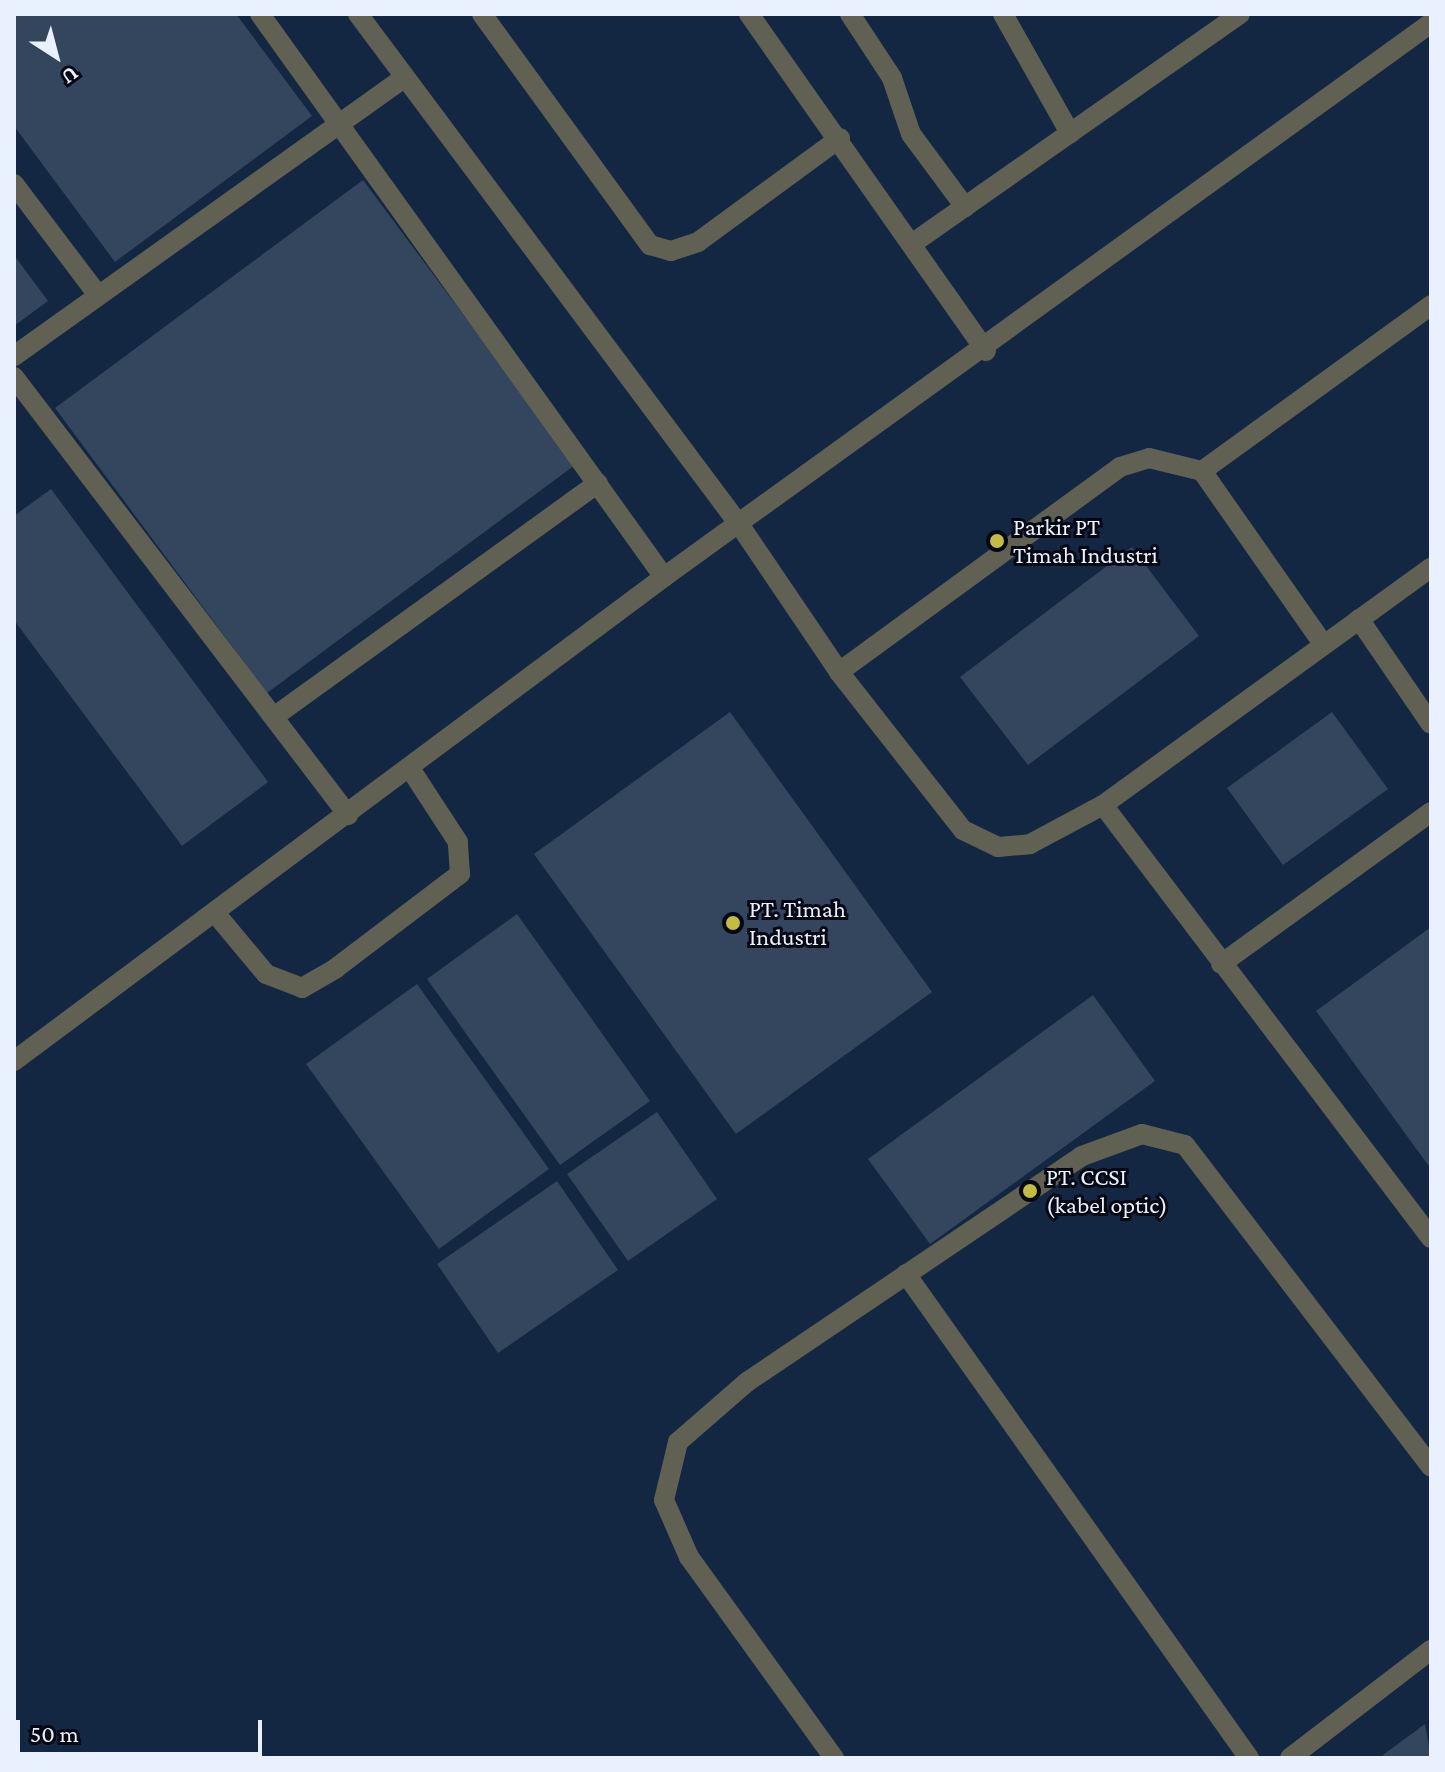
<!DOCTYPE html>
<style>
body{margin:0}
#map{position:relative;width:1445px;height:1772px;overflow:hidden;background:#0e1e34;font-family:"Crimson Pro",serif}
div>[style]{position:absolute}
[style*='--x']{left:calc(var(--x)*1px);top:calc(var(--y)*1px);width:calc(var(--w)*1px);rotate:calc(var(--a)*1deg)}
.built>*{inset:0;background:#132743}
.building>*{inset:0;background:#34465e}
.minor>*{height:20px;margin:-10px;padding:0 10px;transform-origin:10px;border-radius:10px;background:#616153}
.dots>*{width:22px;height:22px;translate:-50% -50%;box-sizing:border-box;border:4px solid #030812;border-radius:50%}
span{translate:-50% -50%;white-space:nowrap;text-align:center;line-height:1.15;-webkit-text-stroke:6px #030812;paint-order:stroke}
.poi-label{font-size:24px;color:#e9f1fe}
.left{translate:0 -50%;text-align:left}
.frame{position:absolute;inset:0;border:16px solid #e9f1fe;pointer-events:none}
.north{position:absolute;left:16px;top:16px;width:80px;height:80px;-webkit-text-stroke:6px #030812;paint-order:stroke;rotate:144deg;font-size:22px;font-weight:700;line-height:32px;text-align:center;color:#e9f1fe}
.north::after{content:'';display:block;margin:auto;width:28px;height:36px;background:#e9f1fe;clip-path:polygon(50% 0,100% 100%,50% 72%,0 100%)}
.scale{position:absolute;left:16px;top:1720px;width:246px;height:36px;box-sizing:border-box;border:4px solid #e9f1fe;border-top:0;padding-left:10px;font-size:24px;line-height:28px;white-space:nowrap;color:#e9f1fe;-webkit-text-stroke:6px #030812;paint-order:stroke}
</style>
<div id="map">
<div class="built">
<i style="clip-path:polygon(14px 14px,1431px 14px,1431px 1758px,14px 1758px)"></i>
</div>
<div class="building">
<i style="clip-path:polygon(14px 14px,236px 14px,312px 116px,115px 262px,14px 126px)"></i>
<i style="clip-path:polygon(363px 180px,575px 465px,267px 693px,55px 408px)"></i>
<i style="clip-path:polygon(14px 255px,48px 301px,14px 326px)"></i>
<i style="clip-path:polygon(51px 489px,268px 782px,182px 846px,14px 620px,14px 516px)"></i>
<i style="clip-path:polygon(1132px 547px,1199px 636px,1028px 765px,960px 677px)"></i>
<i style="clip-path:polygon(730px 712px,932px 992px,736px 1134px,534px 854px)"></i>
<i style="clip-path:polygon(1332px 712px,1388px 789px,1283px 865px,1227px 788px)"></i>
<i style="clip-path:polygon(517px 914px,650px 1101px,560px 1165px,427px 979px)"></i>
<i style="clip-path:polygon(1431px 927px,1431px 1169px,1316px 1011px)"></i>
<i style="clip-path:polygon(417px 984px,549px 1169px,439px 1249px,306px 1064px)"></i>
<i style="clip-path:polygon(1093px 995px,1155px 1081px,930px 1244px,868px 1159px)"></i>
<i style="clip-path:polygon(657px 1112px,717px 1199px,628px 1261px,567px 1174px)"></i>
<i style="clip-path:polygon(557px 1181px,618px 1270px,498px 1353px,437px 1264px)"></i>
<i style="clip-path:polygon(1425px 1724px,1431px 1758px,1385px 1758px,1383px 1755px)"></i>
</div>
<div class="minor">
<i style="--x:260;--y:14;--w:693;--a:54.34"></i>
<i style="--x:358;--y:14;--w:640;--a:53.26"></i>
<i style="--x:741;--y:527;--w:175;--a:55.9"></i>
<i style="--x:839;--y:672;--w:201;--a:51.9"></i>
<i style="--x:963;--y:830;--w:39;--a:26"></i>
<i style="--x:998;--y:847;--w:32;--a:-5"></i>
<i style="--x:1030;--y:844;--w:83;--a:-28.1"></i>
<i style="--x:1103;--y:805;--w:543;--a:52.86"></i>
<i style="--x:482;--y:14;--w:286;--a:54"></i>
<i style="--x:650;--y:245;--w:22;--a:16"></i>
<i style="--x:671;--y:251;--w:28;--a:-18"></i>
<i style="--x:698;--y:242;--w:176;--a:-36.2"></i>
<i style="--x:749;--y:14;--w:412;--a:54.9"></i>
<i style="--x:850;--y:14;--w:77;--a:56.7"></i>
<i style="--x:892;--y:78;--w:59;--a:71.3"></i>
<i style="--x:911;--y:134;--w:91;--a:53.5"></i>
<i style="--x:1003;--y:14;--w:137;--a:60.6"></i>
<i style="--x:14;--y:184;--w:139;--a:52.9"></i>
<i style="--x:913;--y:243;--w:399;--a:-35"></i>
<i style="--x:14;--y:356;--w:480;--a:-35.5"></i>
<i style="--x:14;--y:377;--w:551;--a:52.67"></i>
<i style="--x:1202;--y:471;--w:211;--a:55"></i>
<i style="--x:1359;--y:619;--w:127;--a:55.6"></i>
<i style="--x:839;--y:672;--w:348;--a:-36.1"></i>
<i style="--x:1120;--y:467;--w:30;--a:-17"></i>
<i style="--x:1149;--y:458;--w:55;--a:13.8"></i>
<i style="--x:1202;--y:471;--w:283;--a:-35.9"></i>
<i style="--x:275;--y:716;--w:398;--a:-35.8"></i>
<i style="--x:1103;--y:805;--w:405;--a:-35.9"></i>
<i style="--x:216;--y:914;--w:78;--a:50.2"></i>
<i style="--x:266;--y:974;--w:39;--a:21"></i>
<i style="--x:302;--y:988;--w:39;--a:-30"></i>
<i style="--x:336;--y:968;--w:156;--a:-37.2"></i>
<i style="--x:460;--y:874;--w:32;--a:-94"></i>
<i style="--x:458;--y:842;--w:86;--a:-123.1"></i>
<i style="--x:1221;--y:964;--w:259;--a:-35.9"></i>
<i style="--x:14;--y:1061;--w:810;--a:-36.67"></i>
<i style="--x:664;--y:577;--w:946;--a:-35.84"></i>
<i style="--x:906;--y:1274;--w:593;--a:54.68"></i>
<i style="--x:834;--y:1758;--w:248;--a:-125.8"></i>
<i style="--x:689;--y:1557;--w:62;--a:-113.7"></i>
<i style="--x:664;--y:1500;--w:60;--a:-76.4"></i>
<i style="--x:678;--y:1442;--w:91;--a:-41"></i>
<i style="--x:747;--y:1382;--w:404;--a:-34"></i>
<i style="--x:1082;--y:1156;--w:64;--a:-20.1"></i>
<i style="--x:1142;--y:1134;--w:44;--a:14.3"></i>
<i style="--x:1185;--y:1145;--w:405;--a:52.6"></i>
<i style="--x:1290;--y:1758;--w:178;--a:-37.5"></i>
</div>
<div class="dots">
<i style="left:997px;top:541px;background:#c4bc3d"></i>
<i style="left:733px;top:923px;background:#c4bc3d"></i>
<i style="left:1030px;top:1191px;background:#c4bc3d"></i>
</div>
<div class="poi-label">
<span class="left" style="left:1013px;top:541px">Parkir PT<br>Timah Industri</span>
<span class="left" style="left:749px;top:923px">PT. Timah<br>Industri</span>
<span class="left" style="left:1046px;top:1191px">PT. CCSI<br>(kabel optic)</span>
</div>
<div class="frame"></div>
<div class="north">U</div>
<div class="scale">50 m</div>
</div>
